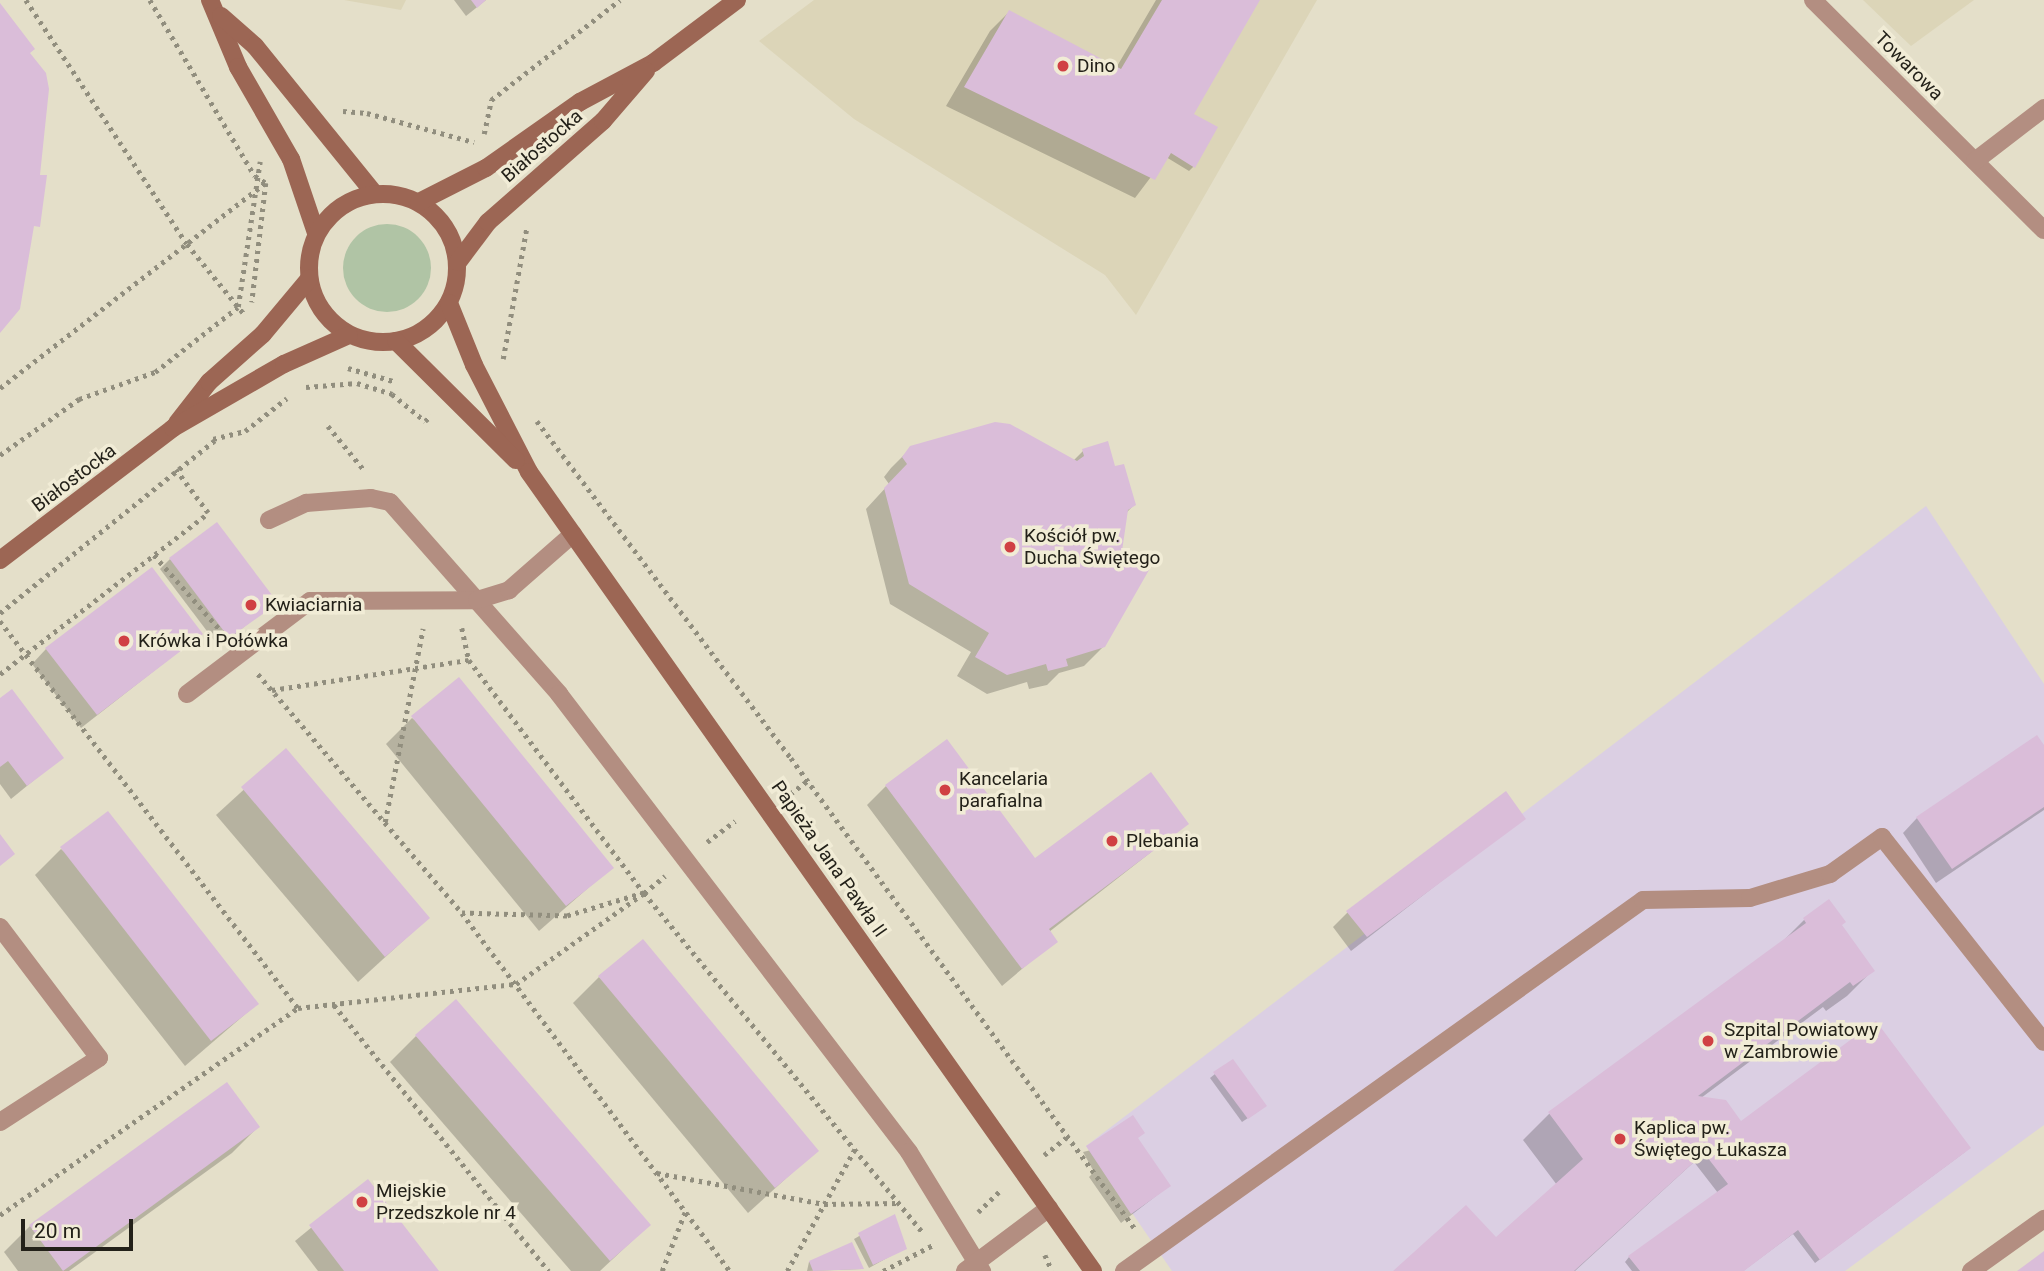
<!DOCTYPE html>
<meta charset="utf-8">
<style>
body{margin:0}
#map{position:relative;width:2044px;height:1271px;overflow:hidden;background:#e4dfc9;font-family:Roboto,sans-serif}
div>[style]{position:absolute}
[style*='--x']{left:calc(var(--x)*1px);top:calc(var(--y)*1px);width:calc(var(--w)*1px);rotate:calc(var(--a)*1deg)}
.built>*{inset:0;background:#dcd5b8}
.medical>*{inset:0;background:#dbcfe3}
.green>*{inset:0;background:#b0c4a5}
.round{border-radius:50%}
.shadow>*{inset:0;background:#0003}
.building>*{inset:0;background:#dabdd9}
.path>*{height:4.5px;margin-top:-2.25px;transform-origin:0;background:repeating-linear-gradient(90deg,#918e7e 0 3.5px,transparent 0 8.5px)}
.lane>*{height:18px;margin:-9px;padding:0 9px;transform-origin:9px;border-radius:9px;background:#b38e81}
.street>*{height:18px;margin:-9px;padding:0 9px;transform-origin:9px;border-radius:9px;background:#b38e81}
.secondary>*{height:18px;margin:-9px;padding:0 9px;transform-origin:9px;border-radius:9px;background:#9c6654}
.secondary>.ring{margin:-9px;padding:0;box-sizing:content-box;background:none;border:18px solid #9c6654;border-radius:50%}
.dots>*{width:19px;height:19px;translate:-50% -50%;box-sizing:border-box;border:4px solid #f1ecd6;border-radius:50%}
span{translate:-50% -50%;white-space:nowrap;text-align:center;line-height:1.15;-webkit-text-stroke:7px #f1ecd6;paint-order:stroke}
.poi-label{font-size:19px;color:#232119}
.left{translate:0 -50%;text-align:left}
.street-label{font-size:19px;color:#232119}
.scale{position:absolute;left:21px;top:1219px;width:112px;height:32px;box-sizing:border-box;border:4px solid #232119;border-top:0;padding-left:9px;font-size:21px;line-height:24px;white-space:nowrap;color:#232119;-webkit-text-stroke:5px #f1ecd6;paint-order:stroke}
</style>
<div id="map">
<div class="built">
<i style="clip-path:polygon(344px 0,406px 0,401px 10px)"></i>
<i style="clip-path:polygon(814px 0,1317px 0,1136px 315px,1105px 275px,854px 119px,759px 41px)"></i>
<i style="clip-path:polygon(1863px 0,1974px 0,1911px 46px)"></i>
</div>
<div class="medical">
<i style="clip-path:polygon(1926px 506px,2044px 684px,2044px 1125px,1845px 1271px,1172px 1271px,1086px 1146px)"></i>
</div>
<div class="green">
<i class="round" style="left:343px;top:224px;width:88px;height:88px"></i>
</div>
<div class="shadow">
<i style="clip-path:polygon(454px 0,486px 0,466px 16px)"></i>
<i style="clip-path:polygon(1156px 0,1258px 0,1187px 121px,1194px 166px,1189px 171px,1166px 157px,1135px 198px,946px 106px,990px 31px,1009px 12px,1116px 68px)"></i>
<i style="clip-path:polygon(911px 448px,1073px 461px,1083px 451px,1114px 469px,1134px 505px,1126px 513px,1104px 646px,1084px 666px,1059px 673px,1047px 685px,1029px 689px,1027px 682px,987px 694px,957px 676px,971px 652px,890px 604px,866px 509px,889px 484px,884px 477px,891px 468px)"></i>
<i style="clip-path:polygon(170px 559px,275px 602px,219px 647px,160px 569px)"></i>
<i style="clip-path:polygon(201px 634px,81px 728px,32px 664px,46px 649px)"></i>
<i style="clip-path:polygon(0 700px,61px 758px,11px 799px,0 784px)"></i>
<i style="clip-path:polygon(412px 718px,612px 867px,539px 931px,386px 744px)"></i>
<i style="clip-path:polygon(2044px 749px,2044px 810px,1936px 883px,1903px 833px,1917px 818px)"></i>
<i style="clip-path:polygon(286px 751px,428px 918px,358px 982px,216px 815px)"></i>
<i style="clip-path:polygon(886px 786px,1035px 860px,1187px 824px,1049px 932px,1055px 941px,1002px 986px,867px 805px)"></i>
<i style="clip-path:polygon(1523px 818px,1351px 951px,1333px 927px,1348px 912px)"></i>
<i style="clip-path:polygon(61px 849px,257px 1004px,185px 1066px,35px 875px)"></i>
<i style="clip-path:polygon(1804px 920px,1840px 926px,1873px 970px,1847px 996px,1826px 1011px,1823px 1007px,1701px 1098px,1741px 1123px,1965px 1152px,1815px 1263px,1793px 1234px,1743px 1271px,1632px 1271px,1625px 1262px,1629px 1257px,1718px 1193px,1694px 1162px,1575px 1271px,1396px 1271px,1484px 1250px,1557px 1185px,1523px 1140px,1549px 1114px,1780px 944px)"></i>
<i style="clip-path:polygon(599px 977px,816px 1151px,748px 1213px,573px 1003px)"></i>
<i style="clip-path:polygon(416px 1036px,649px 1225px,600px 1271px,571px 1271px,390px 1062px)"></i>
<i style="clip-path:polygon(1215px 1074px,1260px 1110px,1242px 1122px,1210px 1078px)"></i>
<i style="clip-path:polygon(258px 1127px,232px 1153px,69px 1271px,18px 1271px,4px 1252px,30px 1226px)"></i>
<i style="clip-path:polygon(1136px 1139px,1169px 1186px,1121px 1223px,1089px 1177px,1094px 1172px,1083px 1152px)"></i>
<i style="clip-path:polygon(368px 1181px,437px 1271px,318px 1271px,295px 1241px)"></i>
<i style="clip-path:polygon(894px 1216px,905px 1248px,869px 1268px,854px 1239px)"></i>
<i style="clip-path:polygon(809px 1262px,862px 1269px,807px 1271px)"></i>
</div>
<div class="building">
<i style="clip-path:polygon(471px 0,486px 0,477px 8px)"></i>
<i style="clip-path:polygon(1162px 0,1260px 0,1194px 114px,1218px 127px,1195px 168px,1171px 153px,1155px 180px,964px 87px,1009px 10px,1121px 69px)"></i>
<i style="clip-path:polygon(0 3px,35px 49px,30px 53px,46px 73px,49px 89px,40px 175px,47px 175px,40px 227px,34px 226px,20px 309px,0 333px)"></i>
<i style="clip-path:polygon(995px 422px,1010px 424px,1077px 461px,1084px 456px,1082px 449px,1108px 441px,1115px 466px,1124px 464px,1136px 505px,1128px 510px,1122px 551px,1157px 556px,1105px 647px,1066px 659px,1068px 666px,1048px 671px,1046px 664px,1007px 675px,975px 657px,989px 633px,909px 584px,884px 488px,907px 464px,902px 457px,910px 446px)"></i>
<i style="clip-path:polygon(217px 522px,278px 603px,229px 638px,169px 558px)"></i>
<i style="clip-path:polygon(152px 567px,203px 634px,97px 715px,45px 648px)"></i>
<i style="clip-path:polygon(459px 677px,614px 868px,566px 906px,411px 716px)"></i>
<i style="clip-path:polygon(12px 689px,64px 758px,27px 786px,8px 761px,0 767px,0 698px)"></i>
<i style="clip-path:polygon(2037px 735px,2044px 745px,2044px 807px,1952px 869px,1916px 817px)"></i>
<i style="clip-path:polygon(947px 739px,1035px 858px,1151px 772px,1189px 824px,1049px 929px,1058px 942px,1022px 969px,885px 785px)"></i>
<i style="clip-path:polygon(286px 748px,430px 918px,385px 957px,241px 787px)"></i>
<i style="clip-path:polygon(1506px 791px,1526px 819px,1367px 937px,1346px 911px)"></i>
<i style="clip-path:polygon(108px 811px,259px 1004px,211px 1041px,60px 847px)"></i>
<i style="clip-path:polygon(0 834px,15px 854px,0 866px)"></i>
<i style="clip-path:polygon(1829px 899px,1846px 922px,1842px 925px,1875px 971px,1853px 986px,1850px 982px,1698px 1096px,1726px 1100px,1741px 1121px,1876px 1021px,1971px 1148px,1820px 1260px,1798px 1230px,1744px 1271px,1640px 1271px,1628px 1256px,1728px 1184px,1704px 1153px,1574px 1271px,1393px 1271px,1466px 1205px,1496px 1237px,1583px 1159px,1548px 1112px,1806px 923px,1803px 918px)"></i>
<i style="clip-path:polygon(643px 939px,819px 1151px,775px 1188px,598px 976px)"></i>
<i style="clip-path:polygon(456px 999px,651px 1225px,610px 1261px,415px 1035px)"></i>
<i style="clip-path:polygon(1233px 1059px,1267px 1106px,1248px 1119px,1213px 1072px)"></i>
<i style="clip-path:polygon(227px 1082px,260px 1127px,63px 1271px,29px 1225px)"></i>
<i style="clip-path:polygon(1133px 1115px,1145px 1133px,1138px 1138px,1171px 1186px,1131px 1214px,1086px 1146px)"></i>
<i style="clip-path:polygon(368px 1179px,439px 1271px,344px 1271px,309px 1225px)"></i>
<i style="clip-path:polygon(895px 1214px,907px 1249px,873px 1265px,858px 1233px)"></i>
<i style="clip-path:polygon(852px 1242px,864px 1269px,813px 1271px,809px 1261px)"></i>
<i style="clip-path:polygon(2044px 1251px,2044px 1271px,2017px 1271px)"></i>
</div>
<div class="path">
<i style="--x:26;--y:0;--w:292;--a:56.6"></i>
<i style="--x:187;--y:244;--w:92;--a:50.8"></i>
<i style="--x:150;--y:0;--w:205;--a:59.2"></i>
<i style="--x:255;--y:176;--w:13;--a:32"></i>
<i style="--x:266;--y:183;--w:120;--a:96.7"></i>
<i style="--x:343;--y:111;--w:24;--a:5"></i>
<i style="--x:367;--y:113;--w:111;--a:15.2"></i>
<i style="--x:484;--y:134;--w:35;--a:-78"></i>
<i style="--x:491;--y:100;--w:163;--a:-37.8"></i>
<i style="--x:503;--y:359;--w:135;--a:-79.8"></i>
<i style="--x:348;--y:368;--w:47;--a:16.1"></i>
<i style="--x:306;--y:387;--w:51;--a:-4.5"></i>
<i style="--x:357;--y:383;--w:37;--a:17"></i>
<i style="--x:392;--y:394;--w:43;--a:39.3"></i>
<i style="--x:425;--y:421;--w:8;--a:-40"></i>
<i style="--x:0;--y:388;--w:339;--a:-37.7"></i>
<i style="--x:537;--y:421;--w:422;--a:53"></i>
<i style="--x:791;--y:758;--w:585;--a:53.84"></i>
<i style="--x:328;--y:426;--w:58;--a:50.6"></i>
<i style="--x:213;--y:439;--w:33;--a:-14"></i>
<i style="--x:245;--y:431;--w:53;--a:-38.2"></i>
<i style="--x:0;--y:455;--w:97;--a:-35.3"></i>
<i style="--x:79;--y:399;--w:81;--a:-19.6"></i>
<i style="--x:155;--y:372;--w:105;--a:-38.1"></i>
<i style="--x:238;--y:307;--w:147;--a:-81.4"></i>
<i style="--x:154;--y:555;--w:104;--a:48.5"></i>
<i style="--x:0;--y:613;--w:276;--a:-38.8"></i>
<i style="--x:0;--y:621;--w:488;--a:52.4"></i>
<i style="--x:462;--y:628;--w:33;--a:78"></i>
<i style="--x:469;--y:660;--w:291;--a:53.1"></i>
<i style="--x:644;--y:893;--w:438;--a:50.6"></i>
<i style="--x:0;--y:674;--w:263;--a:-37.7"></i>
<i style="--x:208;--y:513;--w:54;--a:-126.7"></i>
<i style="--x:258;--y:674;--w:314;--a:49.5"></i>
<i style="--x:462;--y:913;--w:447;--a:53.2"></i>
<i style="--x:272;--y:690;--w:199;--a:-8.7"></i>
<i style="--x:790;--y:794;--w:21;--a:-37"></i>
<i style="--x:385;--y:822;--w:197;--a:-78.9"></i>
<i style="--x:707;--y:842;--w:35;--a:-37"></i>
<i style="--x:644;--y:893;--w:27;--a:-39"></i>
<i style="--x:334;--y:1005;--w:342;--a:51.1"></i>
<i style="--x:1044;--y:1155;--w:28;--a:-38"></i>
<i style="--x:657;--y:1173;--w:170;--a:10.5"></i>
<i style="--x:824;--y:1204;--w:75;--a:-0.8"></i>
<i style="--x:978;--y:1212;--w:33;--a:-44"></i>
<i style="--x:0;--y:1215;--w:363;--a:-34.8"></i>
<i style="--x:298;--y:1008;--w:219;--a:-6.3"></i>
<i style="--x:516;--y:984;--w:157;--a:-35.4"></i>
<i style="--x:644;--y:893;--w:80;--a:163.4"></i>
<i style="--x:567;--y:916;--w:105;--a:-178.4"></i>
<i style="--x:1045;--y:1255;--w:17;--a:66"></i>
<i style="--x:662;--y:1271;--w:63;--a:-68.7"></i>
<i style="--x:787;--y:1271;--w:140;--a:-60.9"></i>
<i style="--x:883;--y:1271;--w:59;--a:-27.4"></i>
</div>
<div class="lane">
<i style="--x:269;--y:520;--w:41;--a:-24.7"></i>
<i style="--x:306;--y:503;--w:65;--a:-4.4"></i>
<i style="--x:371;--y:498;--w:19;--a:12"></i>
<i style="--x:390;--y:502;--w:256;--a:48.6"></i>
<i style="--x:559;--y:694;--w:576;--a:52.61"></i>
<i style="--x:909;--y:1152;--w:140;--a:58.5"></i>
<i style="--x:187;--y:694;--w:154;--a:-37.1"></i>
<i style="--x:310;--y:601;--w:167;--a:-0.3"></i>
<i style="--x:477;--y:600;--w:34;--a:-17"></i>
<i style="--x:509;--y:590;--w:85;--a:-41.2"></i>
<i style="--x:0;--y:927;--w:164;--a:52.9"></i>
<i style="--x:99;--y:1058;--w:118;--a:147.1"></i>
<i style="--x:1124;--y:1271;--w:638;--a:-35.56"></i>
<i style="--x:1643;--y:900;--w:107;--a:-1.1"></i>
<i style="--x:1750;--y:898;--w:84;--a:-16.7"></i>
<i style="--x:1830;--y:874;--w:64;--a:-35.4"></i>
<i style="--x:1882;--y:837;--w:261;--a:51.7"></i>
</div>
<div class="street">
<i style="--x:1813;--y:0;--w:326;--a:44.9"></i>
<i style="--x:1975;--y:161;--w:87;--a:-37.5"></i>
<i style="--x:965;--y:1271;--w:105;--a:-36.9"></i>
<i style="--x:1971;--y:1271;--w:90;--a:-35.5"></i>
</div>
<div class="secondary">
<i style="--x:210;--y:0;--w:73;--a:67.3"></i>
<i style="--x:238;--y:67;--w:106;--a:60.1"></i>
<i style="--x:291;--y:159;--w:78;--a:71.3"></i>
<i style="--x:221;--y:16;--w:45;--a:41.4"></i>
<i style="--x:255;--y:46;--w:189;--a:51"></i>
<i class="ring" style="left:309px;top:194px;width:130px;height:130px"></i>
<i style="--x:419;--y:202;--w:75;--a:-26.9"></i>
<i style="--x:486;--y:168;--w:115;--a:-35.1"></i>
<i style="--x:580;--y:102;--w:83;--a:-28.1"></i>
<i style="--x:653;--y:63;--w:105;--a:-36.9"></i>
<i style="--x:458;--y:262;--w:50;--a:-53.1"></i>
<i style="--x:488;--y:222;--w:153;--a:-41.3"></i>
<i style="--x:603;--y:121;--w:66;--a:-49.3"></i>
<i style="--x:449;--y:303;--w:67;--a:68"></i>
<i style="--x:474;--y:365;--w:120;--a:62.8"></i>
<i style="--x:529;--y:472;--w:978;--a:54.78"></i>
<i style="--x:396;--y:341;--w:169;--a:44.8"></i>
<i style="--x:177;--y:423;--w:52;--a:-52"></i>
<i style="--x:209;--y:382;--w:72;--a:-41.6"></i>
<i style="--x:263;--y:334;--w:72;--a:-50.1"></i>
<i style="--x:0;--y:560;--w:218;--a:-37.3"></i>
<i style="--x:173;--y:428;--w:128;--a:-30"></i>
<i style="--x:284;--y:364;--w:71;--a:-24"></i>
</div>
<div class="dots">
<i style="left:1063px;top:66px;background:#d04043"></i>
<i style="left:1010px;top:547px;background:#d04043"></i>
<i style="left:251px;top:605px;background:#d04043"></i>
<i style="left:124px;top:641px;background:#d04043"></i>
<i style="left:945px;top:790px;background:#d04043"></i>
<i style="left:1112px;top:841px;background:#d04043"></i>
<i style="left:1708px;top:1041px;background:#d04043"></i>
<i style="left:1620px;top:1139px;background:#d04043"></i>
<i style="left:362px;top:1202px;background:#d04043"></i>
</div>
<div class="poi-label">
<span class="left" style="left:1077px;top:66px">Dino</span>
<span class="left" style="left:1024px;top:547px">Kościół pw.<br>Ducha Świętego</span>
<span class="left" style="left:265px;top:605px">Kwiaciarnia</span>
<span class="left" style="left:138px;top:641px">Krówka i Połówka</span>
<span class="left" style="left:959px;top:790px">Kancelaria<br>parafialna</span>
<span class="left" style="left:1126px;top:841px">Plebania</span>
<span class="left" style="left:1724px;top:1041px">Szpital Powiatowy<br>w Zambrowie</span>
<span class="left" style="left:1634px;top:1139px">Kaplica pw.<br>Świętego Łukasza</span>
<span class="left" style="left:376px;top:1202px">Miejskie<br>Przedszkole nr 4</span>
</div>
<div class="street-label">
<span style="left:1909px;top:66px;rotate:45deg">Towarowa</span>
<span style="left:542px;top:146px;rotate:-41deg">Białostocka</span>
<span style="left:74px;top:478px;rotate:-37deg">Białostocka</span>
<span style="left:829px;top:859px;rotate:55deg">Papieża Jana Pawła II</span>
</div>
<div class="scale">20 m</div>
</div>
